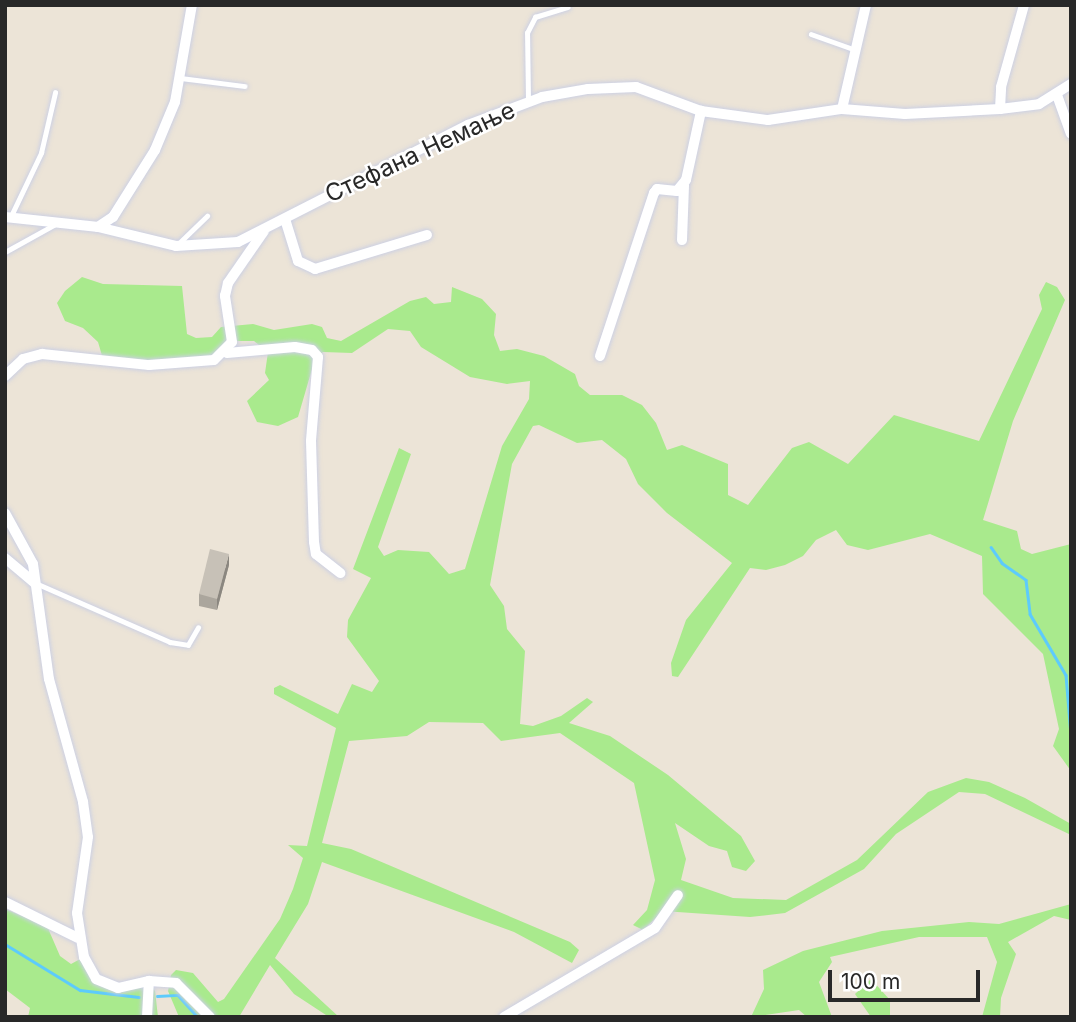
<!DOCTYPE html>
<meta charset="utf-8">
<style>
body{margin:0}
#map{position:relative;width:1076px;height:1022px;overflow:hidden;background:#ece4d7;font-family:Inter,sans-serif}
div>[style]{position:absolute}
[style*='--x']{left:calc(var(--x)*1px);top:calc(var(--y)*1px);width:calc(var(--w)*1px);rotate:calc(var(--a)*1deg)}
.green>*{inset:0;background:#a9ea8d}
.stream>*{height:2.5px;margin:-1.25px;padding:0 1.25px;transform-origin:1.25px;border-radius:1.25px;background:#5dcbfc}
.roads{filter:drop-shadow(0 0 2px #ccd0e3) drop-shadow(0 0 2px #ccd0e3)}
.service>*{height:4.5px;margin:-2.25px;padding:0 2.25px;transform-origin:2.25px;border-radius:2.25px;background:#fff}
.minor>*{height:10px;margin:-5px;padding:0 5px;transform-origin:5px;border-radius:5px;background:#fff}
.wall>*{inset:0;background:#aba69d}
.shaded-wall>*{inset:0;background:#8b8780}
.building>*{inset:0;background:#c7c1b7}
span{translate:-50% -50%;white-space:nowrap;text-align:center;line-height:1.15;-webkit-text-stroke:5px #fff;paint-order:stroke}
.street-label{font-size:24px;color:#282828}
.frame{position:absolute;inset:0;border:7px solid #282828;pointer-events:none}
.scale{position:absolute;left:828px;top:970px;width:152px;height:32px;box-sizing:border-box;border:4px solid #282828;border-top:0;padding-left:9px;font-size:21px;line-height:24px;white-space:nowrap;color:#282828;-webkit-text-stroke:5px #fff;paint-order:stroke}
</style>
<div id="map">
<div class="green">
<i style="clip-path:polygon(82px 277px,103px 284px,182px 286px,187px 334px,196px 338px,212px 337px,221px 327px,253px 324px,274px 330px,312px 324px,322px 327px,327px 338px,341px 341px,410px 301px,426px 297px,434px 304px,451px 302px,452px 287px,482px 299px,496px 314px,494px 335px,500px 351px,517px 349px,544px 356px,575px 374px,579px 386px,590px 395px,622px 395px,642px 405px,656px 423px,667px 450px,682px 445px,728px 464px,728px 495px,748px 505px,792px 448px,809px 442px,848px 464px,894px 415px,979px 441px,1042px 309px,1039px 295px,1046px 282px,1057px 287px,1065px 300px,1013px 421px,983px 520px,1017px 531px,1021px 549px,1032px 554px,1071px 544px,1071px 771px,1053px 746px,1059px 729px,1043px 654px,983px 594px,982px 556px,930px 534px,868px 550px,847px 545px,836px 530px,816px 540px,803px 556px,785px 565px,766px 570px,750px 568px,678px 677px,672px 676px,671px 663px,686px 620px,732px 563px,667px 513px,638px 484px,626px 459px,602px 440px,577px 443px,539px 425px,533px 426px,512px 464px,490px 585px,504px 606px,507px 629px,525px 651px,520px 724px,533px 726px,561px 716px,587px 698px,593px 702px,569px 723px,610px 736px,668px 775px,741px 836px,755px 861px,746px 871px,732px 867px,727px 851px,709px 846px,675px 823px,686px 859px,681px 880px,733px 898px,786px 900px,857px 860px,928px 792px,966px 778px,989px 782px,1025px 798px,1071px 824px,1071px 835px,985px 794px,959px 792px,896px 834px,864px 869px,785px 913px,750px 917px,663px 911px,643px 930px,633px 925px,647px 910px,655px 880px,634px 783px,560px 733px,501px 741px,483px 723px,429px 722px,407px 736px,349px 741px,322px 843px,351px 849px,570px 942px,579px 950px,572px 963px,514px 932px,322px 862px,308px 904px,275px 958px,339px 1017px,329px 1017px,294px 994px,270px 965px,239px 1017px,179px 1017px,168px 991px,171px 975px,176px 970px,193px 973px,218px 1002px,224px 999px,280px 919px,293px 889px,303px 858px,288px 845px,307px 846px,336px 728px,274px 694px,274px 688px,280px 685px,338px 714px,352px 684px,372px 692px,379px 681px,347px 637px,348px 620px,371px 578px,353px 569px,399px 448px,411px 454px,378px 547px,384px 556px,398px 550px,429px 552px,449px 574px,465px 569px,502px 446px,529px 399px,530px 381px,507px 384px,470px 377px,421px 347px,410px 331px,388px 329px,352px 353px,323px 352px,315px 359px,298px 417px,278px 426px,257px 422px,247px 401px,269px 380px,265px 373px,268px 352px,254px 341px,235px 341px,205px 362px,103px 359px,98px 342px,83px 328px,65px 321px,57px 303px,65px 291px)"></i>
<i style="clip-path:polygon(1071px 904px,1071px 920px,1054px 916px,1008px 942px,1016px 954px,1001px 998px,1000px 1017px,982px 1017px,997px 962px,987px 937px,919px 937px,830px 957px,832px 962px,819px 982px,832px 1017px,807px 1017px,799px 1010px,751px 1017px,764px 989px,763px 970px,803px 951px,882px 931px,969px 922px,999px 924px)"></i>
<i style="clip-path:polygon(5px 909px,47px 926px,60px 956px,71px 964px,84px 957px,96px 979px,118px 988px,149px 981px,155px 991px,158px 1017px,28px 1017px,30px 1008px,5px 989px)"></i>
<i style="clip-path:polygon(871px 979px,890px 1000px,890px 1017px,871px 1017px,855px 994px)"></i>
</div>
<div class="stream">
<i style="--x:991;--y:547;--w:19;--a:55"></i>
<i style="--x:1002;--y:563;--w:29;--a:35"></i>
<i style="--x:1026;--y:580;--w:34;--a:83"></i>
<i style="--x:1030;--y:614;--w:71;--a:59.5"></i>
<i style="--x:1066;--y:675;--w:59;--a:85.2"></i>
<i style="--x:5;--y:944;--w:88;--a:31.5"></i>
<i style="--x:80;--y:990;--w:59;--a:6.8"></i>
<i style="--x:157;--y:996;--w:21;--a:-3"></i>
<i style="--x:178;--y:995;--w:30;--a:48"></i>
</div>
<div class="roads">
<div class="service">
<i style="--x:811;--y:34;--w:48;--a:19.6"></i>
<i style="--x:181;--y:78;--w:64;--a:7.2"></i>
<i style="--x:528;--y:101;--w:68;--a:-90.8"></i>
<i style="--x:527;--y:33;--w:18;--a:-63"></i>
<i style="--x:535;--y:17;--w:34;--a:-17"></i>
<i style="--x:11;--y:216;--w:70;--a:-64.5"></i>
<i style="--x:41;--y:153;--w:62;--a:-76.9"></i>
<i style="--x:179;--y:243;--w:39;--a:-44"></i>
<i style="--x:5;--y:252;--w:56;--a:-28.9"></i>
<i style="--x:38;--y:584;--w:144;--a:23.7"></i>
<i style="--x:170;--y:642;--w:18;--a:9"></i>
<i style="--x:188;--y:645;--w:20;--a:-60"></i>
</div>
<div class="minor">
<i style="--x:1057;--y:95;--w:41;--a:70.3"></i>
<i style="--x:842;--y:109;--w:107;--a:-77"></i>
<i style="--x:1000;--y:109;--w:22;--a:-87"></i>
<i style="--x:1001;--y:87;--w:85;--a:-74.3"></i>
<i style="--x:5;--y:217;--w:94;--a:6.1"></i>
<i style="--x:98;--y:227;--w:80;--a:13.7"></i>
<i style="--x:176;--y:246;--w:62;--a:-3.7"></i>
<i style="--x:238;--y:242;--w:258;--a:-27"></i>
<i style="--x:468;--y:125;--w:79;--a:-20.7"></i>
<i style="--x:542;--y:97;--w:47;--a:-9.9"></i>
<i style="--x:588;--y:89;--w:48;--a:-2.4"></i>
<i style="--x:636;--y:87;--w:69;--a:20.3"></i>
<i style="--x:701;--y:111;--w:68;--a:7.7"></i>
<i style="--x:768;--y:120;--w:75;--a:-8.5"></i>
<i style="--x:842;--y:109;--w:63;--a:4.5"></i>
<i style="--x:905;--y:114;--w:95;--a:-3"></i>
<i style="--x:1000;--y:109;--w:39;--a:-7"></i>
<i style="--x:1039;--y:104;--w:38;--a:-32"></i>
<i style="--x:285;--y:219;--w:44;--a:72.8"></i>
<i style="--x:298;--y:261;--w:19;--a:25"></i>
<i style="--x:315;--y:269;--w:117;--a:-16.9"></i>
<i style="--x:98;--y:227;--w:18;--a:-34"></i>
<i style="--x:113;--y:217;--w:79;--a:-57.9"></i>
<i style="--x:155;--y:150;--w:52;--a:-67.4"></i>
<i style="--x:175;--y:102;--w:98;--a:-80.1"></i>
<i style="--x:682;--y:240;--w:55;--a:-87.9"></i>
<i style="--x:227;--y:353;--w:68;--a:-5"></i>
<i style="--x:295;--y:347;--w:17;--a:10"></i>
<i style="--x:312;--y:350;--w:9;--a:49"></i>
<i style="--x:318;--y:357;--w:84;--a:94.8"></i>
<i style="--x:311;--y:441;--w:101;--a:88.3"></i>
<i style="--x:314;--y:542;--w:12;--a:81"></i>
<i style="--x:316;--y:554;--w:31;--a:38"></i>
<i style="--x:600;--y:356;--w:172;--a:-71.7"></i>
<i style="--x:654;--y:193;--w:5;--a:-53"></i>
<i style="--x:657;--y:189;--w:20;--a:6"></i>
<i style="--x:677;--y:191;--w:14;--a:-51"></i>
<i style="--x:686;--y:180;--w:71;--a:-77.7"></i>
<i style="--x:5;--y:376;--w:25;--a:-43"></i>
<i style="--x:23;--y:359;--w:20;--a:-15"></i>
<i style="--x:42;--y:354;--w:108;--a:5.9"></i>
<i style="--x:149;--y:365;--w:65;--a:-4.4"></i>
<i style="--x:214;--y:360;--w:25;--a:-45"></i>
<i style="--x:232;--y:342;--w:47;--a:-98.7"></i>
<i style="--x:225;--y:296;--w:13;--a:-77"></i>
<i style="--x:228;--y:283;--w:63;--a:-55.3"></i>
<i style="--x:5;--y:513;--w:58;--a:61.2"></i>
<i style="--x:33;--y:564;--w:116;--a:82.1"></i>
<i style="--x:49;--y:679;--w:128;--a:74.5"></i>
<i style="--x:83;--y:802;--w:35;--a:82"></i>
<i style="--x:88;--y:837;--w:77;--a:98.2"></i>
<i style="--x:77;--y:913;--w:45;--a:81"></i>
<i style="--x:84;--y:957;--w:25;--a:61"></i>
<i style="--x:96;--y:979;--w:24;--a:22"></i>
<i style="--x:118;--y:988;--w:32;--a:-13"></i>
<i style="--x:149;--y:981;--w:27;--a:4"></i>
<i style="--x:176;--y:983;--w:48;--a:45"></i>
<i style="--x:5;--y:558;--w:39;--a:40"></i>
<i style="--x:5;--y:902;--w:81;--a:26.3"></i>
<i style="--x:147;--y:1017;--w:36;--a:-87"></i>
<i style="--x:504;--y:1017;--w:175;--a:-30.5"></i>
<i style="--x:655;--y:928;--w:40;--a:-55.1"></i>
</div>
</div>
<div class="wall">
<i style="clip-path:polygon(229px 565px,217px 610px,199px 606px,199px 594px)"></i>
</div>
<div class="shaded-wall">
<i style="clip-path:polygon(229px 554px,229px 565px,217px 610px,217px 599px)"></i>
</div>
<div class="building">
<i style="clip-path:polygon(210px 549px,229px 554px,217px 599px,199px 594px)"></i>
</div>
<div class="street-label">
<span style="left:420px;top:152px;rotate:-25deg">Стефана Немање</span>
</div>
<div class="frame"></div>
<div class="scale">100 m</div>
</div>
